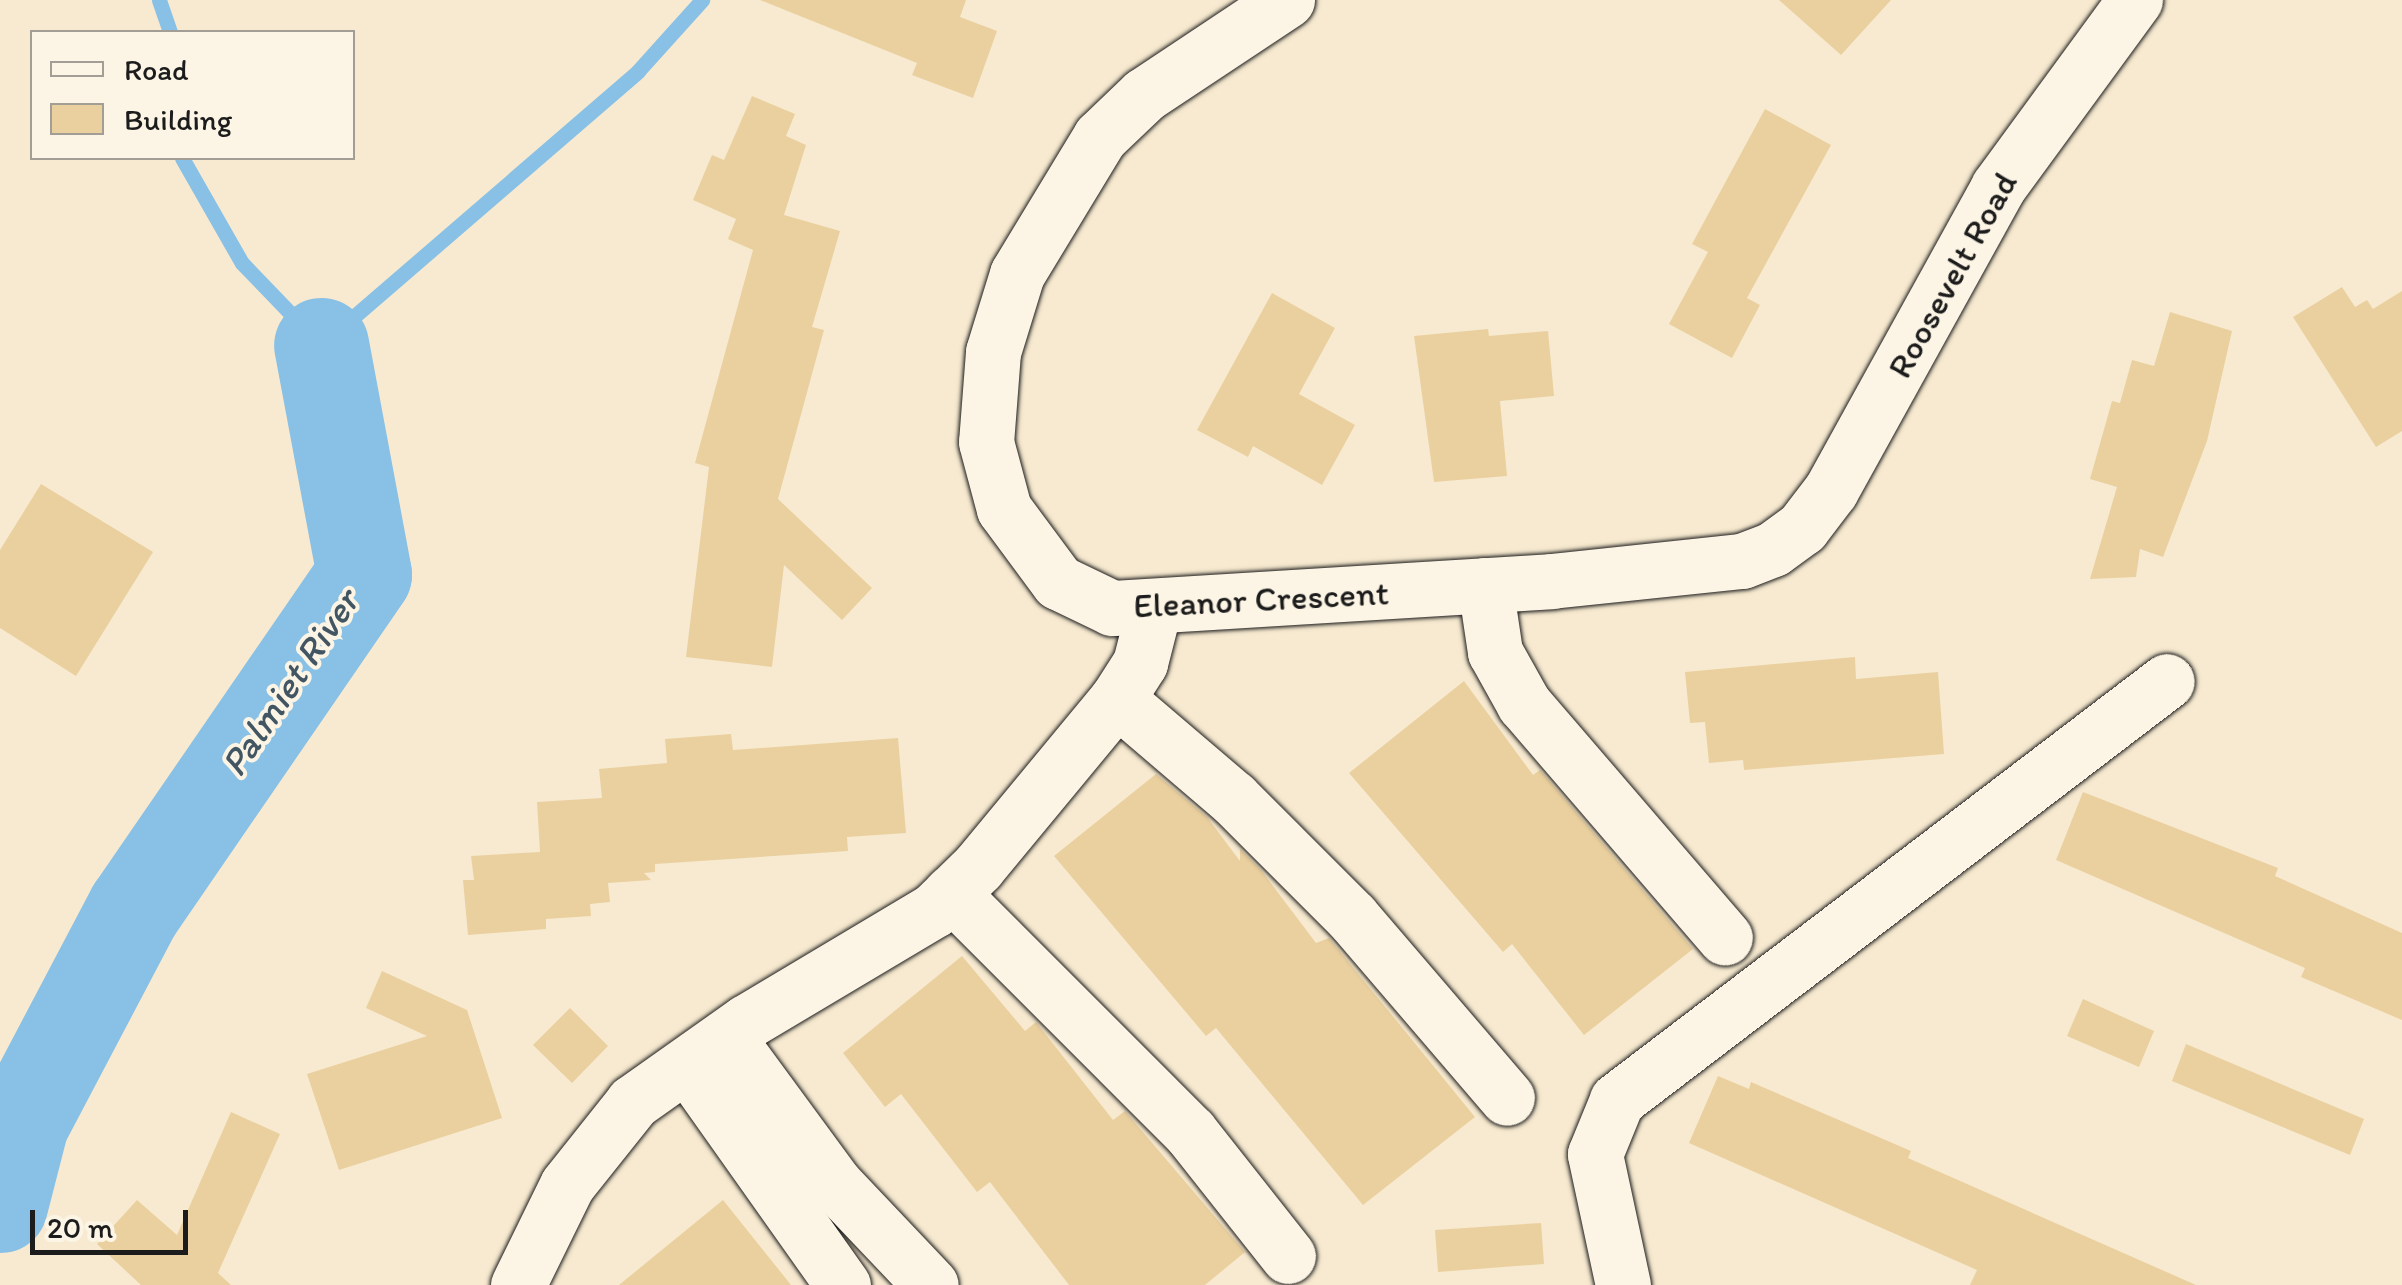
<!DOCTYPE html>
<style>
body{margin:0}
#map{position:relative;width:2402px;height:1285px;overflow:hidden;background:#f7ead0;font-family:Itim,sans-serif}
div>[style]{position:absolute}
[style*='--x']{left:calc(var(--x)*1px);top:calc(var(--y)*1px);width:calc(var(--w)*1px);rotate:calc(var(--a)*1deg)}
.stream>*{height:15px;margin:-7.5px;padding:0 7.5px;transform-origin:7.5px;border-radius:7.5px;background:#88c0e6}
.river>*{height:95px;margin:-47.5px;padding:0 47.5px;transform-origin:47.5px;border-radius:47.5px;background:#88c0e6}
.building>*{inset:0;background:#ead09f}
.roads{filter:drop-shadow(0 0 2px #1c1c1c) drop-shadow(0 0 2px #1c1c1c)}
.minor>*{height:55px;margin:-27.5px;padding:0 27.5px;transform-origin:27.5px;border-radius:27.5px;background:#fcf5e5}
span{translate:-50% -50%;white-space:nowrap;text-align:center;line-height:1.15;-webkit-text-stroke:8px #fcf5e5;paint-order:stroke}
.street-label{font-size:35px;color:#1c1c1c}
.water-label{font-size:38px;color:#425563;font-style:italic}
.legend{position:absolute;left:30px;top:30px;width:325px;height:130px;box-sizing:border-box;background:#fcf5e5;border:2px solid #a29e95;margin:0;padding:12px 18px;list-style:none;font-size:30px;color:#1c1c1c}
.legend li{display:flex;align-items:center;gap:20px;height:50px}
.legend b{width:50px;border:2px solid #a29e95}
.scale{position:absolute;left:30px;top:1210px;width:158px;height:45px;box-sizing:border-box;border:5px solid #1c1c1c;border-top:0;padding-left:12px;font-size:30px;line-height:35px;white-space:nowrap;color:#1c1c1c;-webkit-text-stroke:8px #fcf5e5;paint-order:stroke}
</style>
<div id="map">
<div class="stream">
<i style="--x:159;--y:0;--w:34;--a:71"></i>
<i style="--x:182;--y:158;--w:121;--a:60.3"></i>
<i style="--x:242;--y:263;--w:114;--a:46.1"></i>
<i style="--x:321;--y:345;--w:419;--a:-40.8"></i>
<i style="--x:638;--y:71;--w:96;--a:-48"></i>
</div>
<div class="river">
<i style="--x:0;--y:1205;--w:85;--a:-75.6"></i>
<i style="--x:21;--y:1123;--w:242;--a:-62.2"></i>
<i style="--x:134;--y:909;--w:406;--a:-55.5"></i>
<i style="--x:364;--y:574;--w:233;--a:-100.6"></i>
</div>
<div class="building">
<i style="clip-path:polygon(760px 0,966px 0,960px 17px,997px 31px,973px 98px,912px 75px,917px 63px)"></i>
<i style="clip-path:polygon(1779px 0,1891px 0,1841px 55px)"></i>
<i style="clip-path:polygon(752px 96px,795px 114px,786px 136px,806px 145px,784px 215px,840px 231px,812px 327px,824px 330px,778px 499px,872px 588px,842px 620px,784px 565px,772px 667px,686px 657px,709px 467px,695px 463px,753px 250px,728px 239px,736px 219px,693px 200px,712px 155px,724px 160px)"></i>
<i style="clip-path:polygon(1765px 109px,1831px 145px,1747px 298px,1760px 305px,1732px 358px,1669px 324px,1708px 252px,1692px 244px)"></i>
<i style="clip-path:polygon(2342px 287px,2355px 307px,2367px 300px,2373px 309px,2402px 291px,2402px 431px,2376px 447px,2293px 317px)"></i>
<i style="clip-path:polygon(1272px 293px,1335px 328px,1299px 394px,1355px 425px,1322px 485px,1253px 446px,1248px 457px,1197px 430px)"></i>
<i style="clip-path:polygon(2170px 312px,2232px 331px,2207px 441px,2163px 557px,2140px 549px,2136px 577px,2090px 579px,2117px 487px,2090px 479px,2112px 401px,2120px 403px,2132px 360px,2154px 366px)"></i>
<i style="clip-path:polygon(1488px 329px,1489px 336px,1548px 331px,1554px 396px,1500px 401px,1507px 476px,1434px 482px,1414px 336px)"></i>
<i style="clip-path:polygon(41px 484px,153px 552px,76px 676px,0 628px,0 550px)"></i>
<i style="clip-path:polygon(1855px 657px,1856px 679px,1938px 672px,1944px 754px,1744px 770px,1743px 760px,1709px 763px,1705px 722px,1690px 723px,1685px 672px)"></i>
<i style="clip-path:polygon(1464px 681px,1533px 775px,1540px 770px,1693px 949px,1584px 1035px,1512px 944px,1503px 952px,1349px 773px)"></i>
<i style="clip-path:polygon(731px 734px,733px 750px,898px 738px,906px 833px,847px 837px,848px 851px,655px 864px,655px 872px,644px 873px,651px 880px,608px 883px,610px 902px,590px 904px,591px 916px,546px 919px,546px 929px,468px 935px,463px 880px,474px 880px,471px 856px,540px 852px,537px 802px,602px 798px,599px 769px,667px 763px,665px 739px)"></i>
<i style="clip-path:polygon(1156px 774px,1207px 817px,1240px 861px,1240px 849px,1261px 870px,1316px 943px,1329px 938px,1475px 1117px,1363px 1205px,1216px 1028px,1206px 1036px,1054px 856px)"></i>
<i style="clip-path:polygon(2083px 792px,2278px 868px,2275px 876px,2402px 933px,2402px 1020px,2301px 977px,2305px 968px,2056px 860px)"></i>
<i style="clip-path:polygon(962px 956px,1025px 1031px,1036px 1022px,1113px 1120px,1125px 1111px,1245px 1252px,1205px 1285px,1069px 1285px,990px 1182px,977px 1192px,901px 1094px,885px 1107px,843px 1053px)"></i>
<i style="clip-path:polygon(382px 971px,467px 1010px,502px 1118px,339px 1170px,307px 1074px,427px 1036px,366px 1008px)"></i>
<i style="clip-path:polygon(2083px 999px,2154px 1031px,2139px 1067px,2067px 1036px)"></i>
<i style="clip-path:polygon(570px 1008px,608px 1046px,572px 1083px,533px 1045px)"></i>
<i style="clip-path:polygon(2186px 1044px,2364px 1119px,2350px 1155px,2172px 1081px)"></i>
<i style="clip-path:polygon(1718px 1076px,1749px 1089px,1751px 1082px,1911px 1151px,1908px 1158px,2196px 1285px,1970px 1285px,1977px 1270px,1689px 1143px)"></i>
<i style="clip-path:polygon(231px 1112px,280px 1134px,218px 1273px,231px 1285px,141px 1285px,97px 1244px,137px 1200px,177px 1235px)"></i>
<i style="clip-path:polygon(723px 1200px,791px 1285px,619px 1285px)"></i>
<i style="clip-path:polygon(1541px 1223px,1544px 1264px,1438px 1272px,1435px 1230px)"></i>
</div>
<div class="roads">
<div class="minor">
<i style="--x:1287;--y:0;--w:172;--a:146.4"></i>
<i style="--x:1144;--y:95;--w:61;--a:136.3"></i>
<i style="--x:1100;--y:137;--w:160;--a:121.2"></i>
<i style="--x:1017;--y:274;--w:82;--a:107.1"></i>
<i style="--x:993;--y:352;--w:90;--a:94.4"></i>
<i style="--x:986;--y:442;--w:69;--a:75"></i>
<i style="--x:1004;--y:509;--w:91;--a:53.5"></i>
<i style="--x:1058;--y:582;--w:60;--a:25.7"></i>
<i style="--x:1112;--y:608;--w:440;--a:-3.5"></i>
<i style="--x:1551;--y:581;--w:192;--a:-6"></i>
<i style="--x:1742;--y:561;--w:33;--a:-21"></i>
<i style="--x:1773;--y:549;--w:36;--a:-36"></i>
<i style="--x:1802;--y:528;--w:48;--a:-52.7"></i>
<i style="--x:1831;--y:490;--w:346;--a:-61.1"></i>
<i style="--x:1998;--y:187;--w:232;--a:-53.8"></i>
<i style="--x:1485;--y:585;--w:68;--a:81.5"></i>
<i style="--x:1495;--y:652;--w:60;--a:60.9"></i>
<i style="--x:1524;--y:704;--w:308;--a:49.3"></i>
<i style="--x:1117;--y:699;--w:153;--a:40.5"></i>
<i style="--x:1233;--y:798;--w:168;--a:45"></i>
<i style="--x:1352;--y:917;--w:238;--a:49.4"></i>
<i style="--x:951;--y:893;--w:338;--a:45"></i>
<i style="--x:1190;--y:1132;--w:158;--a:51.7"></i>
<i style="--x:727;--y:1037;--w:182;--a:53.7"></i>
<i style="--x:835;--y:1184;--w:139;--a:46.5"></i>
<i style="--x:687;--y:1065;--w:270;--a:54.7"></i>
<i style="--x:518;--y:1285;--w:111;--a:-63.9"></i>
<i style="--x:567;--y:1185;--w:106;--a:-51.5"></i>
<i style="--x:633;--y:1102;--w:138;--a:-35.3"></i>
<i style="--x:746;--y:1022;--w:219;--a:-30.8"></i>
<i style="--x:934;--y:910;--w:62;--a:-44.3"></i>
<i style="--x:978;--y:867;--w:218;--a:-50.4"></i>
<i style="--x:1117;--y:699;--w:43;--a:-57.4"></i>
<i style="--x:1140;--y:663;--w:57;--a:-75.7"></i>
<i style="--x:1623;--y:1285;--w:134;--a:-102.1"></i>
<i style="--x:1595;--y:1154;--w:58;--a:-67.8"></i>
<i style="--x:1617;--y:1100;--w:691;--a:-37.3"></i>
</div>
</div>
<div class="street-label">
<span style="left:1952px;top:275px;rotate:-61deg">Roosevelt Road</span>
<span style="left:1261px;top:599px;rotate:-3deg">Eleanor Crescent</span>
</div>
<div class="water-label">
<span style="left:290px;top:683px;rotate:-56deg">Palmiet River</span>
</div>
<ul class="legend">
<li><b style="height:12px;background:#fcf5e5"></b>Road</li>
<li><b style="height:28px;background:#ead09f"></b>Building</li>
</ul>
<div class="scale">20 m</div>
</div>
